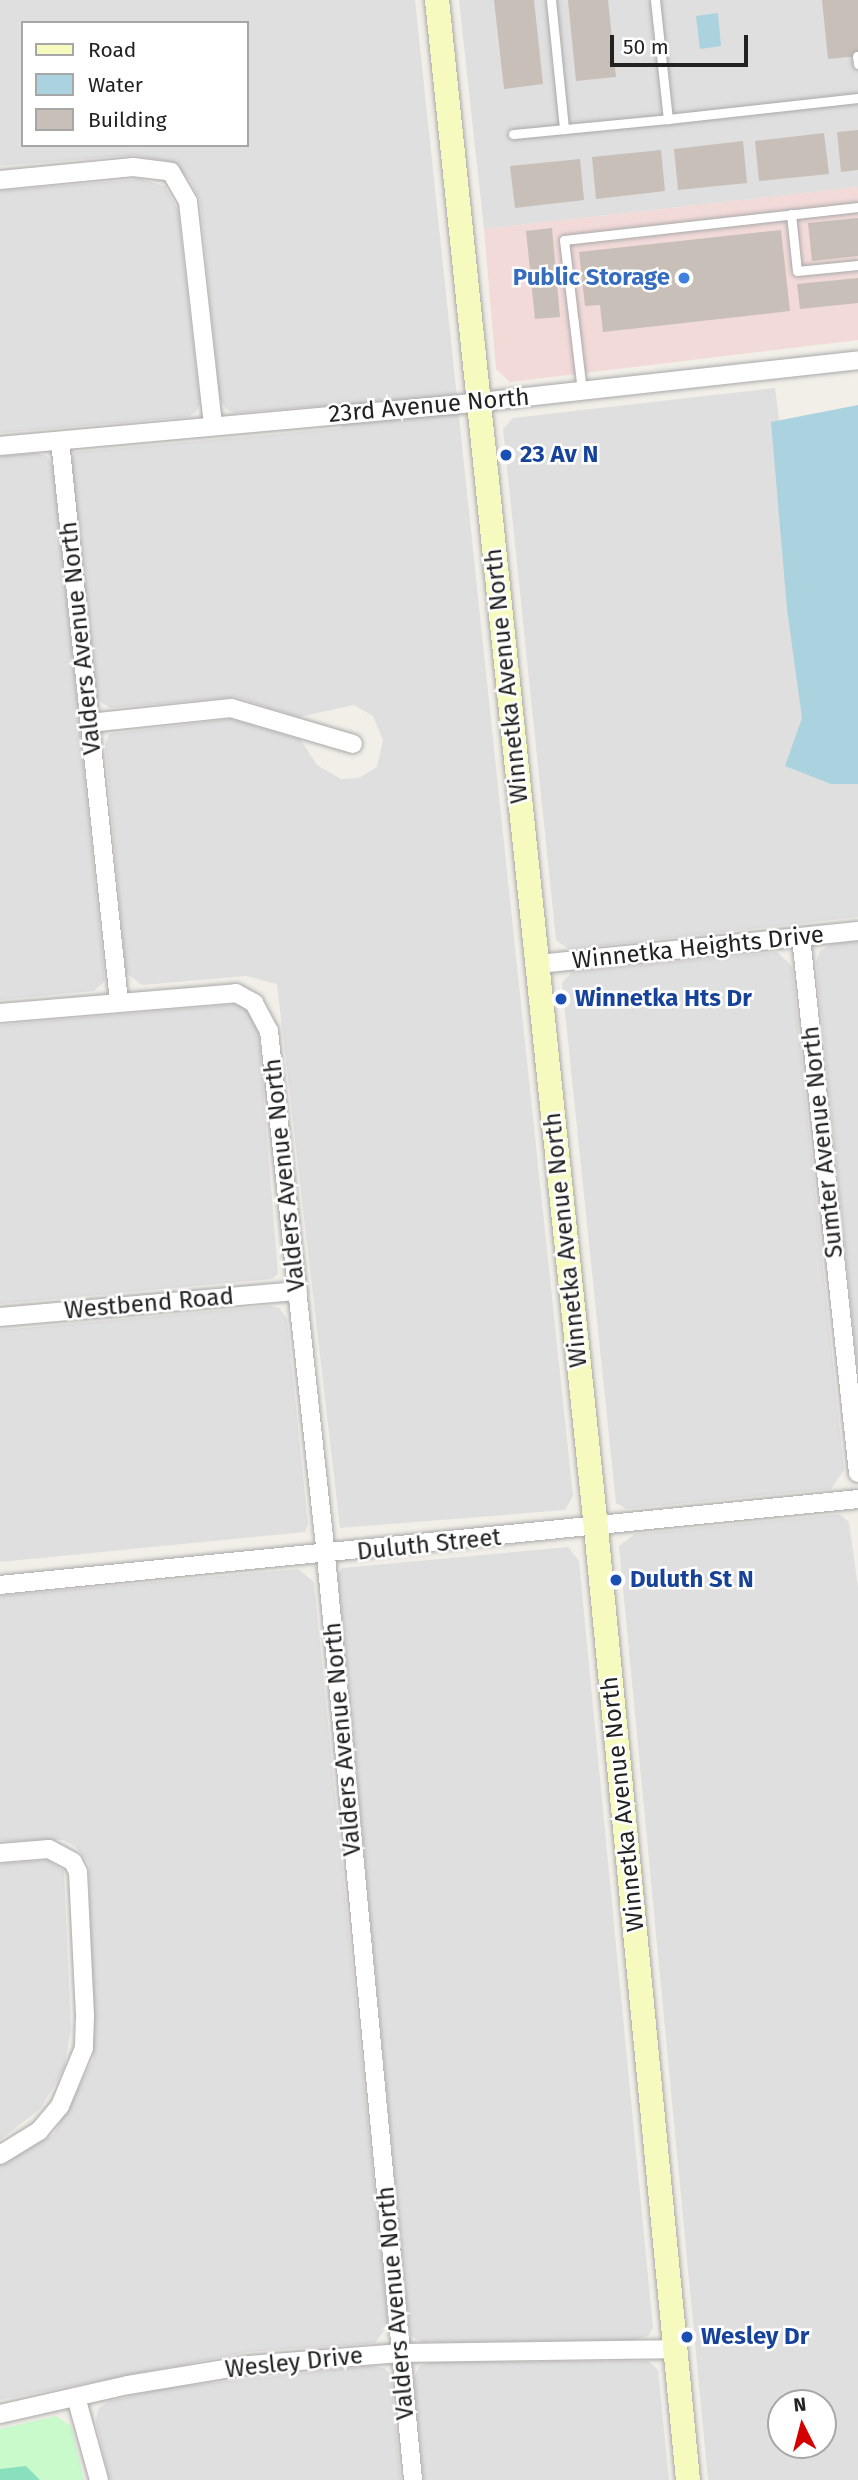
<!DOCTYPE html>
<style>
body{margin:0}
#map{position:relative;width:858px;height:2480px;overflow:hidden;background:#f2efe9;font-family:"Fira Sans",sans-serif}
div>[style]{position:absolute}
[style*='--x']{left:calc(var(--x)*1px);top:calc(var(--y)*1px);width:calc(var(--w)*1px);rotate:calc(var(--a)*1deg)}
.residential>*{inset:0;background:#e0dfdf}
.commercial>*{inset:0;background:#f2dad9}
.park>*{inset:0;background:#c8facc}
.pitch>*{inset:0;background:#88e0be}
.water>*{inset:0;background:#aad3df}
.building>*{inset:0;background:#c7bfb8}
.roads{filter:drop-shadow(0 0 2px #a9a9a9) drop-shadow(0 0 2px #a9a9a9)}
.service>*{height:9px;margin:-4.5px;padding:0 4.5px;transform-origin:4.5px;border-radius:4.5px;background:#fff}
.minor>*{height:18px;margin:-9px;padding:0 9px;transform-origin:9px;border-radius:9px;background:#fff}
.secondary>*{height:24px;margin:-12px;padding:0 12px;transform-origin:12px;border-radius:12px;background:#f7fabf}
.dots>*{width:19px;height:19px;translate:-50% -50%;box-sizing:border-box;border:4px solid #fff;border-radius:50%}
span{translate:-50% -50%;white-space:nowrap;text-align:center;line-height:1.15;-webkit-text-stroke:5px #fff;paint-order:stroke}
.shop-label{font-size:24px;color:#366cbe;font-weight:700}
.right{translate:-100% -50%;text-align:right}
.street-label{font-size:24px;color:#222}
.transit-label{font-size:24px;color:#164399;font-weight:700}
.left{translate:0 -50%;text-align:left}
.legend{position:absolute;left:21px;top:21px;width:228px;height:126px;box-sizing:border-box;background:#fff;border:2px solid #a7a7a7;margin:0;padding:9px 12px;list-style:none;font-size:21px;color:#222}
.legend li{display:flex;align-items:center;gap:14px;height:35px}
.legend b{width:35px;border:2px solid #a7a7a7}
.north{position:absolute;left:767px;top:2389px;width:70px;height:70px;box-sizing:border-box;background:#fff;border:2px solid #a7a7a7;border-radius:50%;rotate:354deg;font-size:19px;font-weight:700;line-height:28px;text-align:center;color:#222}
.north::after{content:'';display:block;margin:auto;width:24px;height:32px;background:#d40000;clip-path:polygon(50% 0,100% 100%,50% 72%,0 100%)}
.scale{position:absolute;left:610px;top:35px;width:138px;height:32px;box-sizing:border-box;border:4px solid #222;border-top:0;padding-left:9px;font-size:21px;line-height:24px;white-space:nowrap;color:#222;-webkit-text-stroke:5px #fff;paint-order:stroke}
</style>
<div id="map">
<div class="residential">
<i style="clip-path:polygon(evenodd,0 0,415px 0,573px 1496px,565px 1510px,340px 1528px,277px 984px,246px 976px,142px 985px,126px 973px,105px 745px,109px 734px,231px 719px,300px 739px,317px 765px,341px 779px,359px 778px,377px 767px,383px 740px,373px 716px,354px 705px,299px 717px,235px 697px,110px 708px,95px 698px,71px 460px,75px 452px,342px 428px,339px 405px,235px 413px,226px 409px,220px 399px,200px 200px,190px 180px,171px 162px,135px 155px,0 166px,0 0,23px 23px,247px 23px,247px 145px,23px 145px,23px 23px)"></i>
<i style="clip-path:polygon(459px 0,858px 0,858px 187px,484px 229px)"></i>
<i style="clip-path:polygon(140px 179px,165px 186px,178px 210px,200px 404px,196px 412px,188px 417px,0 433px,0 191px)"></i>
<i style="clip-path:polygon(775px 388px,823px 756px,858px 753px,858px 917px,569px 949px,556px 940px,503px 429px,513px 418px)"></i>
<i style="clip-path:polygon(36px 453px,47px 456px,53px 467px,105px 981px,94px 991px,0 1000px,0 456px)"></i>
<i style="clip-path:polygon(858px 941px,858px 1372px,816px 962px,820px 951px,831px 944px)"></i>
<i style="clip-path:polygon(777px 952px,792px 966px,844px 1470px,831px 1489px,627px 1509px,616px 1503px,562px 983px,572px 972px)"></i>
<i style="clip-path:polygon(240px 1004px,257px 1013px,278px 1274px,272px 1279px,0 1304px,0 1025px)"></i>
<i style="clip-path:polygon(269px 1306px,279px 1308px,287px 1319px,308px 1525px,305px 1532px,0 1562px,0 1330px)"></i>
<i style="clip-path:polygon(evenodd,839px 1514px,849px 1522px,858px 1587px,858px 2480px,708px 2480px,619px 1546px,635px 1534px,839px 1514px,781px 2403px,823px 2403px,823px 2445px,781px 2445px,781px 2403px)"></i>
<i style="clip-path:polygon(568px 1547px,579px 1561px,653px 2328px,648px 2336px,635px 2340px,422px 2342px,411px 2336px,409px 2325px,338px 1574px,342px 1568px)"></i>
<i style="clip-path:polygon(298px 1569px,314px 1582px,388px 2325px,375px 2343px,248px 2352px,0 2400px,0 2165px,54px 2134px,93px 2060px,89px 1864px,75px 1846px,63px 1840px,0 1841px,0 1596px)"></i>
<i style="clip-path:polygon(48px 1860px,64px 1871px,71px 2028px,64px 2069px,40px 2109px,0 2140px,0 1864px)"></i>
<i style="clip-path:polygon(648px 2361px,658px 2370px,669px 2480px,424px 2480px,414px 2377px,420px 2366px,430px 2362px)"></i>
<i style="clip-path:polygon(371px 2366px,384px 2368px,391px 2375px,401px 2480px,110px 2480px,96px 2422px,98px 2409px,109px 2401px,171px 2387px)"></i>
</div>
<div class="commercial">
<i style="clip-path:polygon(858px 187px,858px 340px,510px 382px,496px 369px,484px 229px)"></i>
</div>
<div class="park">
<i style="clip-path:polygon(56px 2416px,71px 2426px,84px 2480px,0 2480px,0 2429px)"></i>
</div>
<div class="pitch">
<i style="clip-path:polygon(26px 2466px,40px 2480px,0 2480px,0 2469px)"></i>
</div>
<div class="water">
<i style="clip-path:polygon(718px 13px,721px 46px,700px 49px,696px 16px)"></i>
<i style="clip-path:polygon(858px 405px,858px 784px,831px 784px,785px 766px,802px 718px,787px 609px,771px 422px)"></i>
</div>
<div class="building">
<i style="clip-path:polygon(494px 0,534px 0,543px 84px,504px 89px)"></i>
<i style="clip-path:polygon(568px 0,608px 0,616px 77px,576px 81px)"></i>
<i style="clip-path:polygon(822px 0,858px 0,858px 56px,828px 59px)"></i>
<i style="clip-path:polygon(858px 130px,858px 170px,841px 172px,837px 132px)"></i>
<i style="clip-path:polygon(824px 133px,829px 174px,759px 181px,755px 141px)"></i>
<i style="clip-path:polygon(743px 141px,747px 183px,678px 190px,674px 149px)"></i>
<i style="clip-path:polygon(661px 150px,665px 191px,596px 199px,592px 157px)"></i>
<i style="clip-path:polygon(580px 159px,584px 200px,515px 208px,510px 166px)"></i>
<i style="clip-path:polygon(858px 218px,858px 256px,812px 261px,808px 223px)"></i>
<i style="clip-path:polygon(552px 228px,560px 317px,535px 319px,526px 231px)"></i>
<i style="clip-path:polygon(781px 230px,790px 311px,603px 332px,600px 305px,585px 306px,579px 252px)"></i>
<i style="clip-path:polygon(858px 278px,858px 303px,800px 309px,797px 284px)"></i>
</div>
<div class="roads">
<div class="service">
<i style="--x:551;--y:0;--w:130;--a:84.2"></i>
<i style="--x:655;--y:0;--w:120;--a:83.8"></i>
<i style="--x:668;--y:119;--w:191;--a:-6.3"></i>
<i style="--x:857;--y:56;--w:8;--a:83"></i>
<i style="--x:513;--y:134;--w:156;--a:-5.5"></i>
<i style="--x:791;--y:214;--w:57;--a:84"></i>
<i style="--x:797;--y:271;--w:61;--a:-5.6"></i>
<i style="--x:582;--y:391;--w:152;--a:-96.8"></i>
<i style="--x:564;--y:240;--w:296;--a:-6.4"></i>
</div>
<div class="minor">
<i style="--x:0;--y:180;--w:134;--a:-5.6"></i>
<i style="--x:133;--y:167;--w:38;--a:7"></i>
<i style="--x:171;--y:172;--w:34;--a:60"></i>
<i style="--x:188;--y:202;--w:225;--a:83.6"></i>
<i style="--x:60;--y:441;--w:563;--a:83.99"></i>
<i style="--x:0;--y:446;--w:455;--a:-5.2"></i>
<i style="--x:453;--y:405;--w:407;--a:-6.3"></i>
<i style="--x:89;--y:723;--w:143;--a:-6"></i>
<i style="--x:231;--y:708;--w:127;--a:16.4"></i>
<i style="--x:801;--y:937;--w:539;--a:83.93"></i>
<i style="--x:538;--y:964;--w:322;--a:-5.9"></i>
<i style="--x:0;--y:1013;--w:237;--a:-4.8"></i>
<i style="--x:236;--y:993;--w:21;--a:29"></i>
<i style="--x:254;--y:1003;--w:32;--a:62"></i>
<i style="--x:269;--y:1031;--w:528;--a:83.8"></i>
<i style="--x:326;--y:1556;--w:928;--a:84.62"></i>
<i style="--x:0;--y:1317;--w:299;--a:-5"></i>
<i style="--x:0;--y:1585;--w:862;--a:-5.72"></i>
<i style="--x:0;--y:1853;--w:49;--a:-4.7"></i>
<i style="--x:49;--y:1849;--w:27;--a:28"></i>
<i style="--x:73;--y:1862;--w:11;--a:63"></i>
<i style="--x:78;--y:1872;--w:144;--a:87.2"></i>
<i style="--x:85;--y:2016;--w:32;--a:92"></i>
<i style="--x:84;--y:2048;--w:63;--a:112.5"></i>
<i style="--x:60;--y:2106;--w:33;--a:130"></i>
<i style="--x:39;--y:2131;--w:46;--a:148.4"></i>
<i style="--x:76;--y:2397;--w:86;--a:74.5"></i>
<i style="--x:0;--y:2414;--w:131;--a:-12.8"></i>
<i style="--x:128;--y:2385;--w:123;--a:-9.4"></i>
<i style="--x:249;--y:2365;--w:152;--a:-4.5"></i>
<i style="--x:401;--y:2353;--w:275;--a:-0.8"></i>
</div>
<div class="secondary">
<i style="--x:437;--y:0;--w:1536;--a:84.06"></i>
<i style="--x:596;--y:1528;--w:956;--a:84.48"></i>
</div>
</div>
<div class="dots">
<i style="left:684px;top:278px;background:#3f7fe0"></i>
<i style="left:506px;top:455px;background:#1a4fb4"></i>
<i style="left:561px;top:999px;background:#1a4fb4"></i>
<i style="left:616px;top:1580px;background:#1a4fb4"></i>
<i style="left:687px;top:2337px;background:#1a4fb4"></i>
</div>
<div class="shop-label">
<span class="right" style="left:670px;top:278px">Public Storage</span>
</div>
<div class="street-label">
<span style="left:429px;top:406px;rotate:-5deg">23rd Avenue North</span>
<span style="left:81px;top:638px;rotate:-96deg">Valders Avenue North</span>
<span style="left:507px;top:676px;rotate:-96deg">Winnetka Avenue North</span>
<span style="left:698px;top:948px;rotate:-6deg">Winnetka Heights Drive</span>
<span style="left:823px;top:1142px;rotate:-96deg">Sumter Avenue North</span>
<span style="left:285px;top:1175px;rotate:-96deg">Valders Avenue North</span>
<span style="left:566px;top:1240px;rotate:-96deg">Winnetka Avenue North</span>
<span style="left:149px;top:1304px;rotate:-5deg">Westbend Road</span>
<span style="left:429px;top:1545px;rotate:-6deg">Duluth Street</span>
<span style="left:343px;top:1739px;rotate:-95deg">Valders Avenue North</span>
<span style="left:623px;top:1804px;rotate:-96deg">Winnetka Avenue North</span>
<span style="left:396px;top:2303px;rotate:-95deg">Valders Avenue North</span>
<span style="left:294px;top:2363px;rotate:-6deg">Wesley Drive</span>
</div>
<div class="transit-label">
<span class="left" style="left:520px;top:455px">23 Av N</span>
<span class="left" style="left:575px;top:999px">Winnetka Hts Dr</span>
<span class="left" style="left:630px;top:1580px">Duluth St N</span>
<span class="left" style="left:701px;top:2337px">Wesley Dr</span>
</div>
<ul class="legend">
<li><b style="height:9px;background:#f7fabf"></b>Road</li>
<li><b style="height:19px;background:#aad3df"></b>Water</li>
<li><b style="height:19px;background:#c7bfb8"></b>Building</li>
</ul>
<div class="north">N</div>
<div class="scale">50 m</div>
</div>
